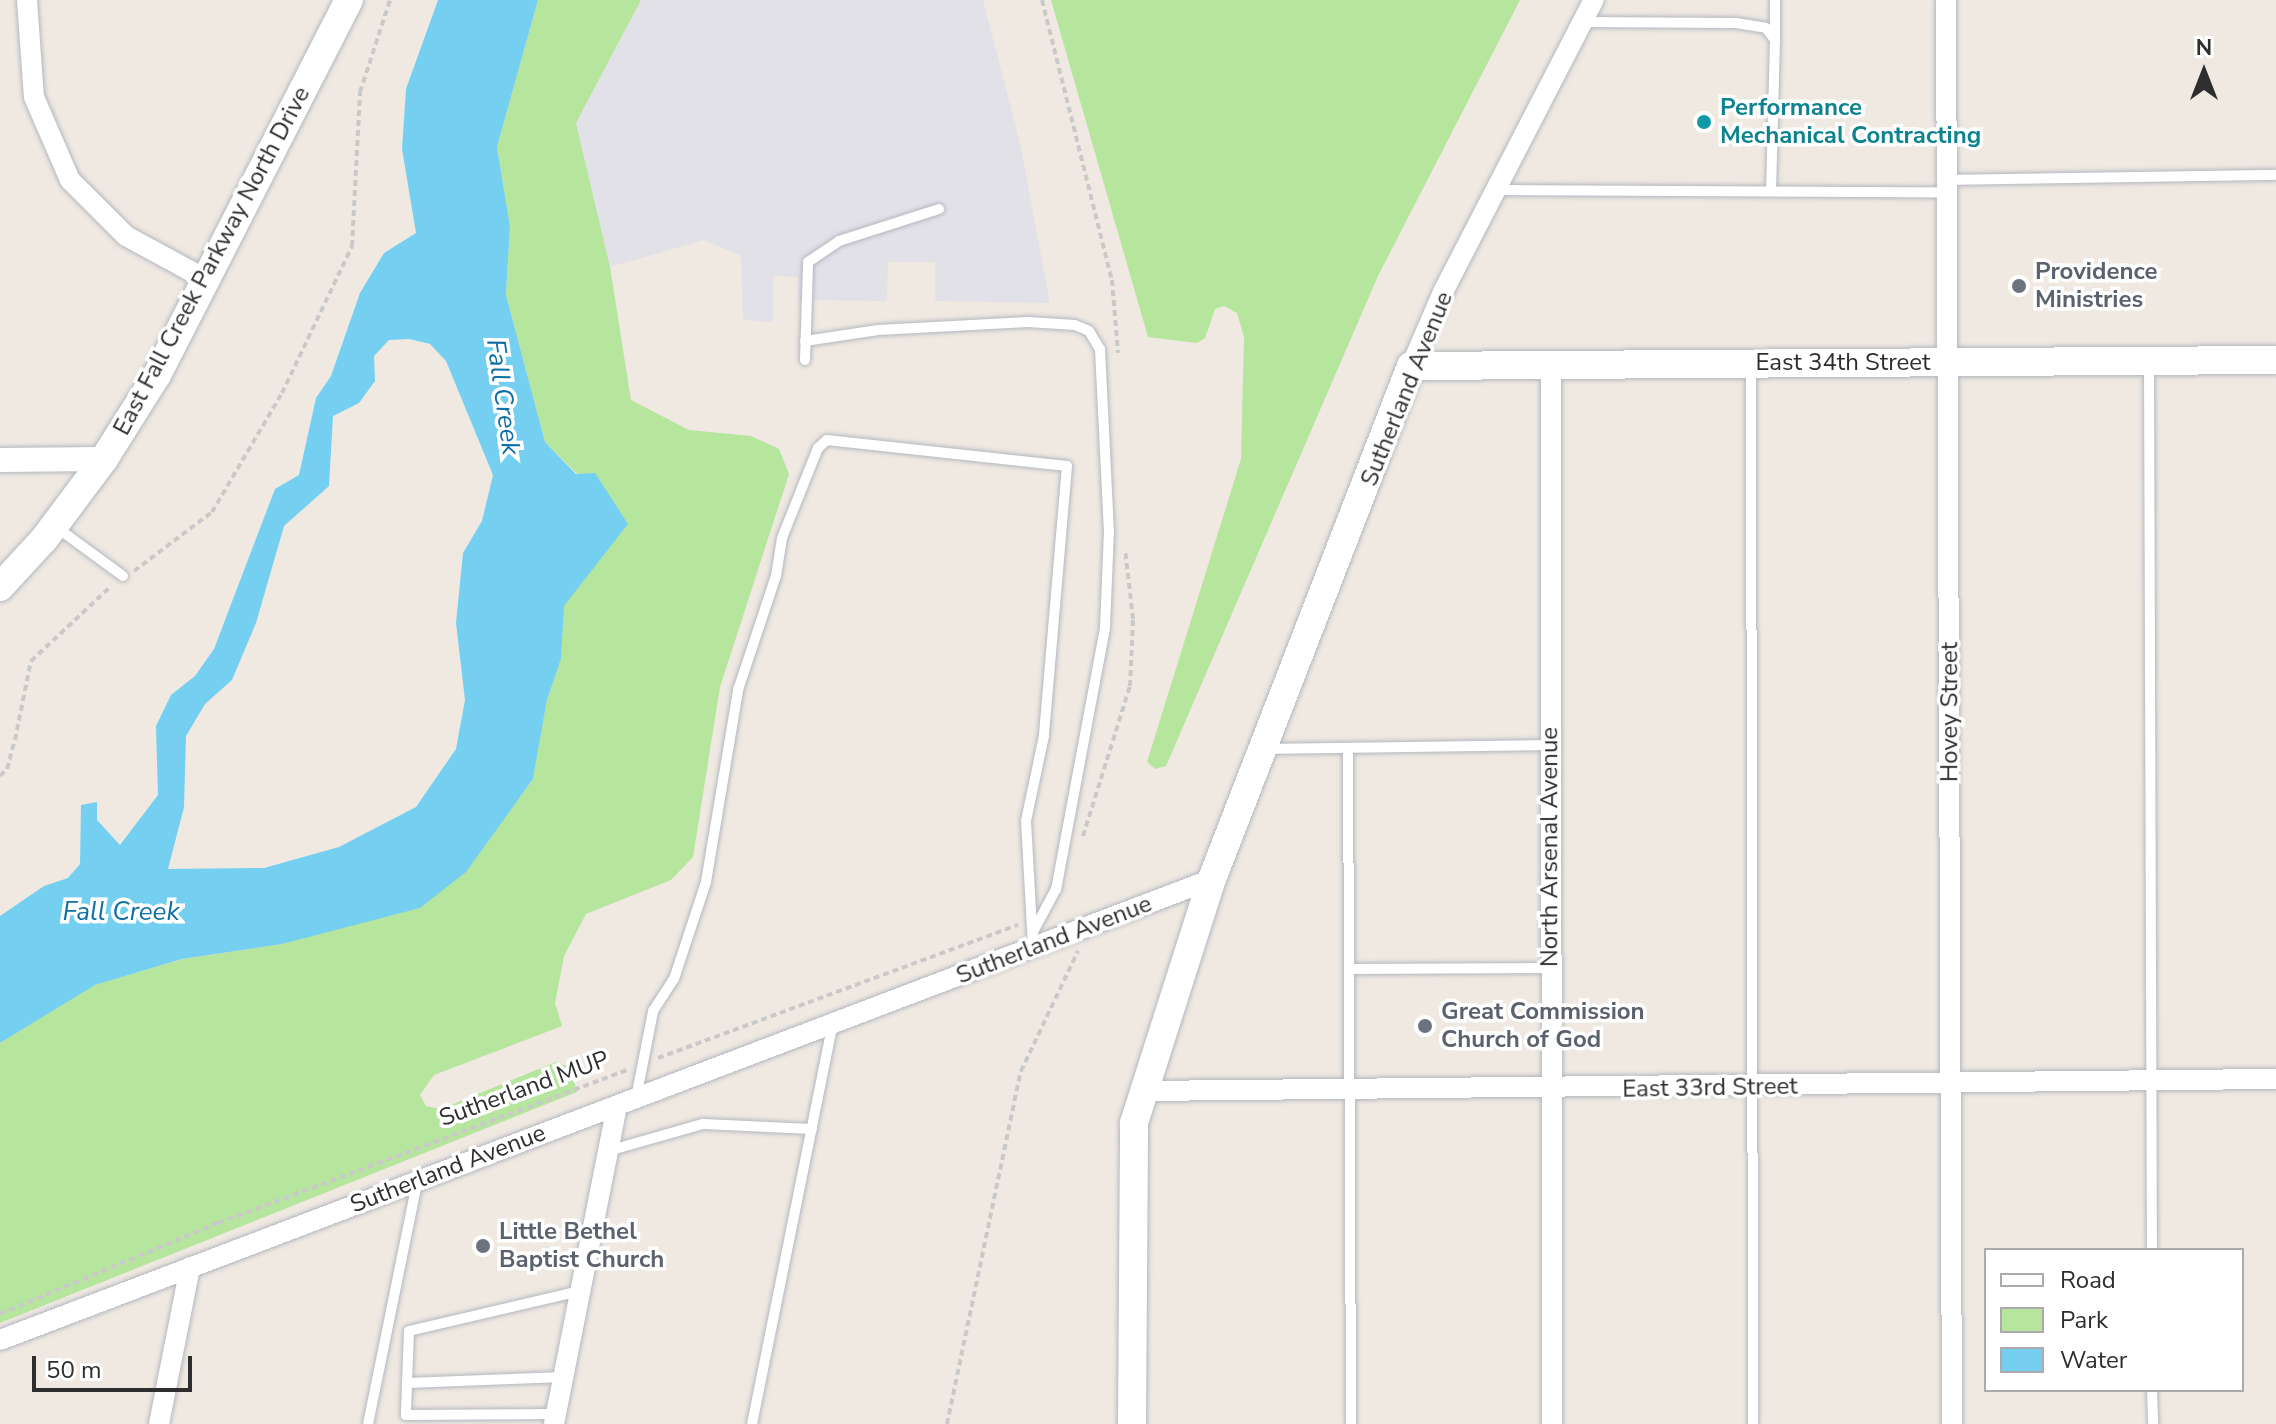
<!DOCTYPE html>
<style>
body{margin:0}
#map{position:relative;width:2276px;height:1424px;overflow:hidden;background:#efe9e1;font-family:"Nunito Sans",sans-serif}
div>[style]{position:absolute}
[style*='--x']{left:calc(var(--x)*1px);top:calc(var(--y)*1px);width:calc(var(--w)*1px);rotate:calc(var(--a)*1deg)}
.industrial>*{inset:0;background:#e3e1e8}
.green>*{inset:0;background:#b6e59e}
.water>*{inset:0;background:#75cff0}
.path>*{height:4px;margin-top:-2px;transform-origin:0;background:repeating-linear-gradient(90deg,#c9c9c9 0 6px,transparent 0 10px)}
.roads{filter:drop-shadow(0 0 2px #b4b7c1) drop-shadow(0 0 2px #b4b7c1)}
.service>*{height:10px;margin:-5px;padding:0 5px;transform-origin:5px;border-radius:5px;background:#fff}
.minor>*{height:20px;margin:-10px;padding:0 10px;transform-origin:10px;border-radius:10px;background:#fff}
.tertiary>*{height:24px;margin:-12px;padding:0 12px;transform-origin:12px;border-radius:12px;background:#fff}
.secondary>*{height:28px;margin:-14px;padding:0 14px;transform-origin:14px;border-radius:14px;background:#fff}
.dots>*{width:22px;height:22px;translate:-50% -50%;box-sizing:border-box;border:4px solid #fff;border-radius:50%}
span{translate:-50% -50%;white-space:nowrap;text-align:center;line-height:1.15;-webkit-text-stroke:7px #fff;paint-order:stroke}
.culture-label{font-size:24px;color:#0d838f;font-weight:700}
.left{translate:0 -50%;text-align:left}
.street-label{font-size:24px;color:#2e2e2e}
.worship-label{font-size:24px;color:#5b616d;font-weight:700}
.water-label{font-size:26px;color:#0d6fa3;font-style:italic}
.legend{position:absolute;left:1984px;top:1248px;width:260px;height:144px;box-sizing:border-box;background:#fff;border:2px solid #ababab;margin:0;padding:10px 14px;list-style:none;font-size:24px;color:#2e2e2e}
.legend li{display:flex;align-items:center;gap:16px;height:40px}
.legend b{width:40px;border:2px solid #ababab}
.north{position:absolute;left:2164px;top:32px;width:80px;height:80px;-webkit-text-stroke:6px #fff;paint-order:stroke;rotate:0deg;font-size:22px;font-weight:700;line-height:32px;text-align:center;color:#2e2e2e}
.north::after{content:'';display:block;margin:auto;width:28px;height:36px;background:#2e2e2e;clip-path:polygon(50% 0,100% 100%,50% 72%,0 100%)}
.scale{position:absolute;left:32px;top:1356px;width:160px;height:36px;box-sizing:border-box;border:4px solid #2e2e2e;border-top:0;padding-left:10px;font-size:24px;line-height:28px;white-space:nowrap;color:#2e2e2e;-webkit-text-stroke:6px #fff;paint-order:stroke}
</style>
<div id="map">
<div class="industrial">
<i style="clip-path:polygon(641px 0,983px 0,1020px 143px,1050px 303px,935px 301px,935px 262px,888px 262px,887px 301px,798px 300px,798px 277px,773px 276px,773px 322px,743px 320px,741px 256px,704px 240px,610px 267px,576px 123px)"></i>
</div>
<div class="green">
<i style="clip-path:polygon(538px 0,641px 0,576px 123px,610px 267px,631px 400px,689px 430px,751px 436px,779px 449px,789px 474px,720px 687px,693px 857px,671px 880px,586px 914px,564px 956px,555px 1003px,562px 1026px,434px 1075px,420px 1095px,426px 1106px,441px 1109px,556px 1062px,570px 1067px,577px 1092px,0 1323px,0 1043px,94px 985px,183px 959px,282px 944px,466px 871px,533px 779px,547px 700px,561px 659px,563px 606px,628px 524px,545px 442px,506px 295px,510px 226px,497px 147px)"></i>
<i style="clip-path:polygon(1051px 0,1520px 0,1378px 276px,1166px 766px,1155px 769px,1147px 762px,1241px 459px,1244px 337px,1237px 313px,1224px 306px,1215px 309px,1205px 338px,1197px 343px,1148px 337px)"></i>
</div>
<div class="water">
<i style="clip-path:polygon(evenodd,438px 0,538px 0,497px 147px,510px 226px,506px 295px,545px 442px,576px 474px,595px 473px,628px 524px,564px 606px,561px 659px,547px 700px,533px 779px,466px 872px,420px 908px,282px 944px,182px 959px,95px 985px,0 1043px,0 916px,44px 886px,68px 878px,80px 864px,81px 805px,97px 802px,97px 820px,120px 845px,158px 795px,156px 726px,171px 695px,195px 676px,214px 649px,275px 489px,299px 475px,316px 398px,331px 376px,360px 293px,384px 253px,416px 233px,402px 149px,406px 89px,438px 0,409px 339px,430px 344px,446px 361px,493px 475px,482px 521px,463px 553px,456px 623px,465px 700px,456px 749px,416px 807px,339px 847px,264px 868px,168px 869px,184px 807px,186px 736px,205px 704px,232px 680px,256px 623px,284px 526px,329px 486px,333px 416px,359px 403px,375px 381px,374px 356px,389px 340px,409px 339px)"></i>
</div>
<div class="path">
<i style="--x:1042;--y:0;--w:289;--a:76"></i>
<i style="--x:1112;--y:280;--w:73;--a:85.3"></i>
<i style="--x:134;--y:571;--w:98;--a:-37.1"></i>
<i style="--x:212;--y:512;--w:138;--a:-59.5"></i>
<i style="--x:282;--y:393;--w:163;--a:-64.5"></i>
<i style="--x:352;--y:246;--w:154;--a:-87"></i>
<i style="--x:360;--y:92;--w:97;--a:-71.9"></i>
<i style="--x:0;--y:776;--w:10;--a:-45"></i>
<i style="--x:7;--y:769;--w:30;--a:-75"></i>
<i style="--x:15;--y:740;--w:81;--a:-78.6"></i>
<i style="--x:31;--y:661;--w:108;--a:-43.1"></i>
<i style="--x:1083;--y:836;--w:157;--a:-72.6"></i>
<i style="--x:1130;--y:686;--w:67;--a:-87.4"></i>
<i style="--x:1133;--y:619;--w:70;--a:-96.5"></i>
<i style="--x:658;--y:1058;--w:384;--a:-20.3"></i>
<i style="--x:0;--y:1314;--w:236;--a:-22.7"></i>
<i style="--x:218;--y:1223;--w:437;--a:-20.5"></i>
<i style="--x:947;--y:1424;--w:361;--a:-78.2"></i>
<i style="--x:1021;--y:1071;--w:133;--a:-64.6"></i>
</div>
<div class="roads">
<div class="service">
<i style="--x:1582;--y:22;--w:154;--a:0.4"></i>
<i style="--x:1736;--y:23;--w:30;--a:9"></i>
<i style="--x:1766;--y:28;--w:15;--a:53"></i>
<i style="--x:1775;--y:40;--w:150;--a:91.5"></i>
<i style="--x:1775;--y:40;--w:40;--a:-90"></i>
<i style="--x:1947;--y:180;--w:329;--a:-0.9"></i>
<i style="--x:1496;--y:190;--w:451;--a:0.3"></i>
<i style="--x:805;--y:341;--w:74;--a:-8.6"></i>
<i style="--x:878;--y:330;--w:150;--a:-3.1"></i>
<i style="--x:1028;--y:322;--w:47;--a:3.7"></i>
<i style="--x:1075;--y:325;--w:15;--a:23"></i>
<i style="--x:1089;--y:331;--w:21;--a:59"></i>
<i style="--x:1100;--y:349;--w:182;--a:87.2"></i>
<i style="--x:1109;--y:531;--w:97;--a:92.4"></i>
<i style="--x:1105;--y:628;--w:266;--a:100.6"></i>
<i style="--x:1056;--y:889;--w:49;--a:118.1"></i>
<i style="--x:805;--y:360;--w:98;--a:-88.2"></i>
<i style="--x:808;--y:262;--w:37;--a:-34"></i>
<i style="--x:839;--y:241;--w:105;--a:-17.7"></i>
<i style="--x:2149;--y:364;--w:886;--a:89.81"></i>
<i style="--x:1751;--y:366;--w:1058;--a:89.89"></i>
<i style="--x:56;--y:527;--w:83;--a:36.2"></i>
<i style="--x:1267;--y:749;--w:282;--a:-0.8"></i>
<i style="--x:1348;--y:750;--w:674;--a:89.74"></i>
<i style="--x:1349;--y:969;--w:202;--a:-0.3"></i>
<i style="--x:636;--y:1098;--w:89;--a:-78.9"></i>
<i style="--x:653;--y:1011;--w:38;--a:-57"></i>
<i style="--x:674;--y:979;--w:102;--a:-71.7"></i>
<i style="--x:706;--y:882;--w:195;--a:-80.5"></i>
<i style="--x:738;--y:690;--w:120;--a:-71.6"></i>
<i style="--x:776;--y:576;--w:38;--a:-81"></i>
<i style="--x:782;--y:538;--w:97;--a:-68.2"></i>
<i style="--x:818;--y:448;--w:12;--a:-42"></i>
<i style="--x:827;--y:440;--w:241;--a:6.2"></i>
<i style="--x:1067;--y:466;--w:271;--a:94.9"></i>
<i style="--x:1044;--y:736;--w:87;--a:102"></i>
<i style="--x:1026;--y:821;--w:127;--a:86.8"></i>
<i style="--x:608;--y:1151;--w:99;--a:-15.9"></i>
<i style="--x:703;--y:1124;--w:109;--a:2.6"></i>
<i style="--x:563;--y:1377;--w:156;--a:177.8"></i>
<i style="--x:407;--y:1383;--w:52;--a:-87.8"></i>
<i style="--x:409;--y:1331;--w:176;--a:-13.2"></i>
<i style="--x:407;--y:1383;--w:32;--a:92"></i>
<i style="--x:406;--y:1415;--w:150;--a:-0.4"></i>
<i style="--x:2152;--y:1390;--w:34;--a:88"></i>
<i style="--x:368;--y:1424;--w:246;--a:-78.5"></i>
<i style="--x:752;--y:1424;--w:408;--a:-78.6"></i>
</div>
<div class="minor">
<i style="--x:27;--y:0;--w:97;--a:85.9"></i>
<i style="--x:34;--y:97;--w:90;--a:66.6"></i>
<i style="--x:70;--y:180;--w:79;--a:45"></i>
<i style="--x:126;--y:236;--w:92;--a:28.5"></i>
<i style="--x:1946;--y:0;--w:1424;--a:89.76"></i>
<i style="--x:1551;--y:365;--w:1059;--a:89.95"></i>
<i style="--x:1411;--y:366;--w:81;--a:-66.6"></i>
<i style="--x:1443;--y:292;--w:329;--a:-62.7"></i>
<i style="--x:1143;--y:1091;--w:1133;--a:-0.61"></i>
<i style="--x:0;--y:1340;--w:1297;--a:-20.82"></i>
<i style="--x:159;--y:1424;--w:160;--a:-78.8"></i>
<i style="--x:554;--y:1424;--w:324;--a:-78.8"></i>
</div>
<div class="tertiary">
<i style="--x:0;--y:460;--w:104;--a:-0.6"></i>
</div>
<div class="secondary">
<i style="--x:0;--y:587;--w:67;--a:-47.4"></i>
<i style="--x:45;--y:538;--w:99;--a:-53.2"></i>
<i style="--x:104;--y:459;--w:99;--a:-57.8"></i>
<i style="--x:157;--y:375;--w:421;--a:-62.9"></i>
<i style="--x:1132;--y:1424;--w:301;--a:-89.6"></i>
<i style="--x:1134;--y:1123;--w:256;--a:-72.3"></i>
<i style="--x:1212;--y:879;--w:550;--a:-68.8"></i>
<i style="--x:1411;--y:366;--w:865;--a:-0.4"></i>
</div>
</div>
<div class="dots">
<i style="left:1704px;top:122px;background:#0f9aa8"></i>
<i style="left:2019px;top:286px;background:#6b7280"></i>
<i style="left:1425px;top:1026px;background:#6b7280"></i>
<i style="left:483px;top:1246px;background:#6b7280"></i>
</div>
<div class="culture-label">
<span class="left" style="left:1720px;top:122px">Performance<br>Mechanical Contracting</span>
</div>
<div class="street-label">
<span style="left:212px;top:261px;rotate:-62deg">East Fall Creek Parkway North Drive</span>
<span style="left:1843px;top:363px">East 34th Street</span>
<span style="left:1407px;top:389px;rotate:-68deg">Sutherland Avenue</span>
<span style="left:1950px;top:712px;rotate:-90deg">Hovey Street</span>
<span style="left:1550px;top:847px;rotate:-90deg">North Arsenal Avenue</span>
<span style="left:1054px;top:940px;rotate:-21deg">Sutherland Avenue</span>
<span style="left:1710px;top:1088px;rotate:-1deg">East 33rd Street</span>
<span style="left:524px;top:1089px;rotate:-20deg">Sutherland MUP</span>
<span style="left:448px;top:1169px;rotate:-21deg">Sutherland Avenue</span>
</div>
<div class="worship-label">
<span class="left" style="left:2035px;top:286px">Providence<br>Ministries</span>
<span class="left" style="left:1441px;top:1026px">Great Commission<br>Church of God</span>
<span class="left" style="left:499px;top:1246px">Little Bethel<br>Baptist Church</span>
</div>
<div class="water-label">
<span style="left:503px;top:397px;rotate:82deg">Fall Creek</span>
<span style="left:121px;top:912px">Fall Creek</span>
</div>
<ul class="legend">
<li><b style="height:10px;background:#fff"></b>Road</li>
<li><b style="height:22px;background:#b6e59e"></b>Park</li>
<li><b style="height:22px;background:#75cff0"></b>Water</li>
</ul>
<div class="north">N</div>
<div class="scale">50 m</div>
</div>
